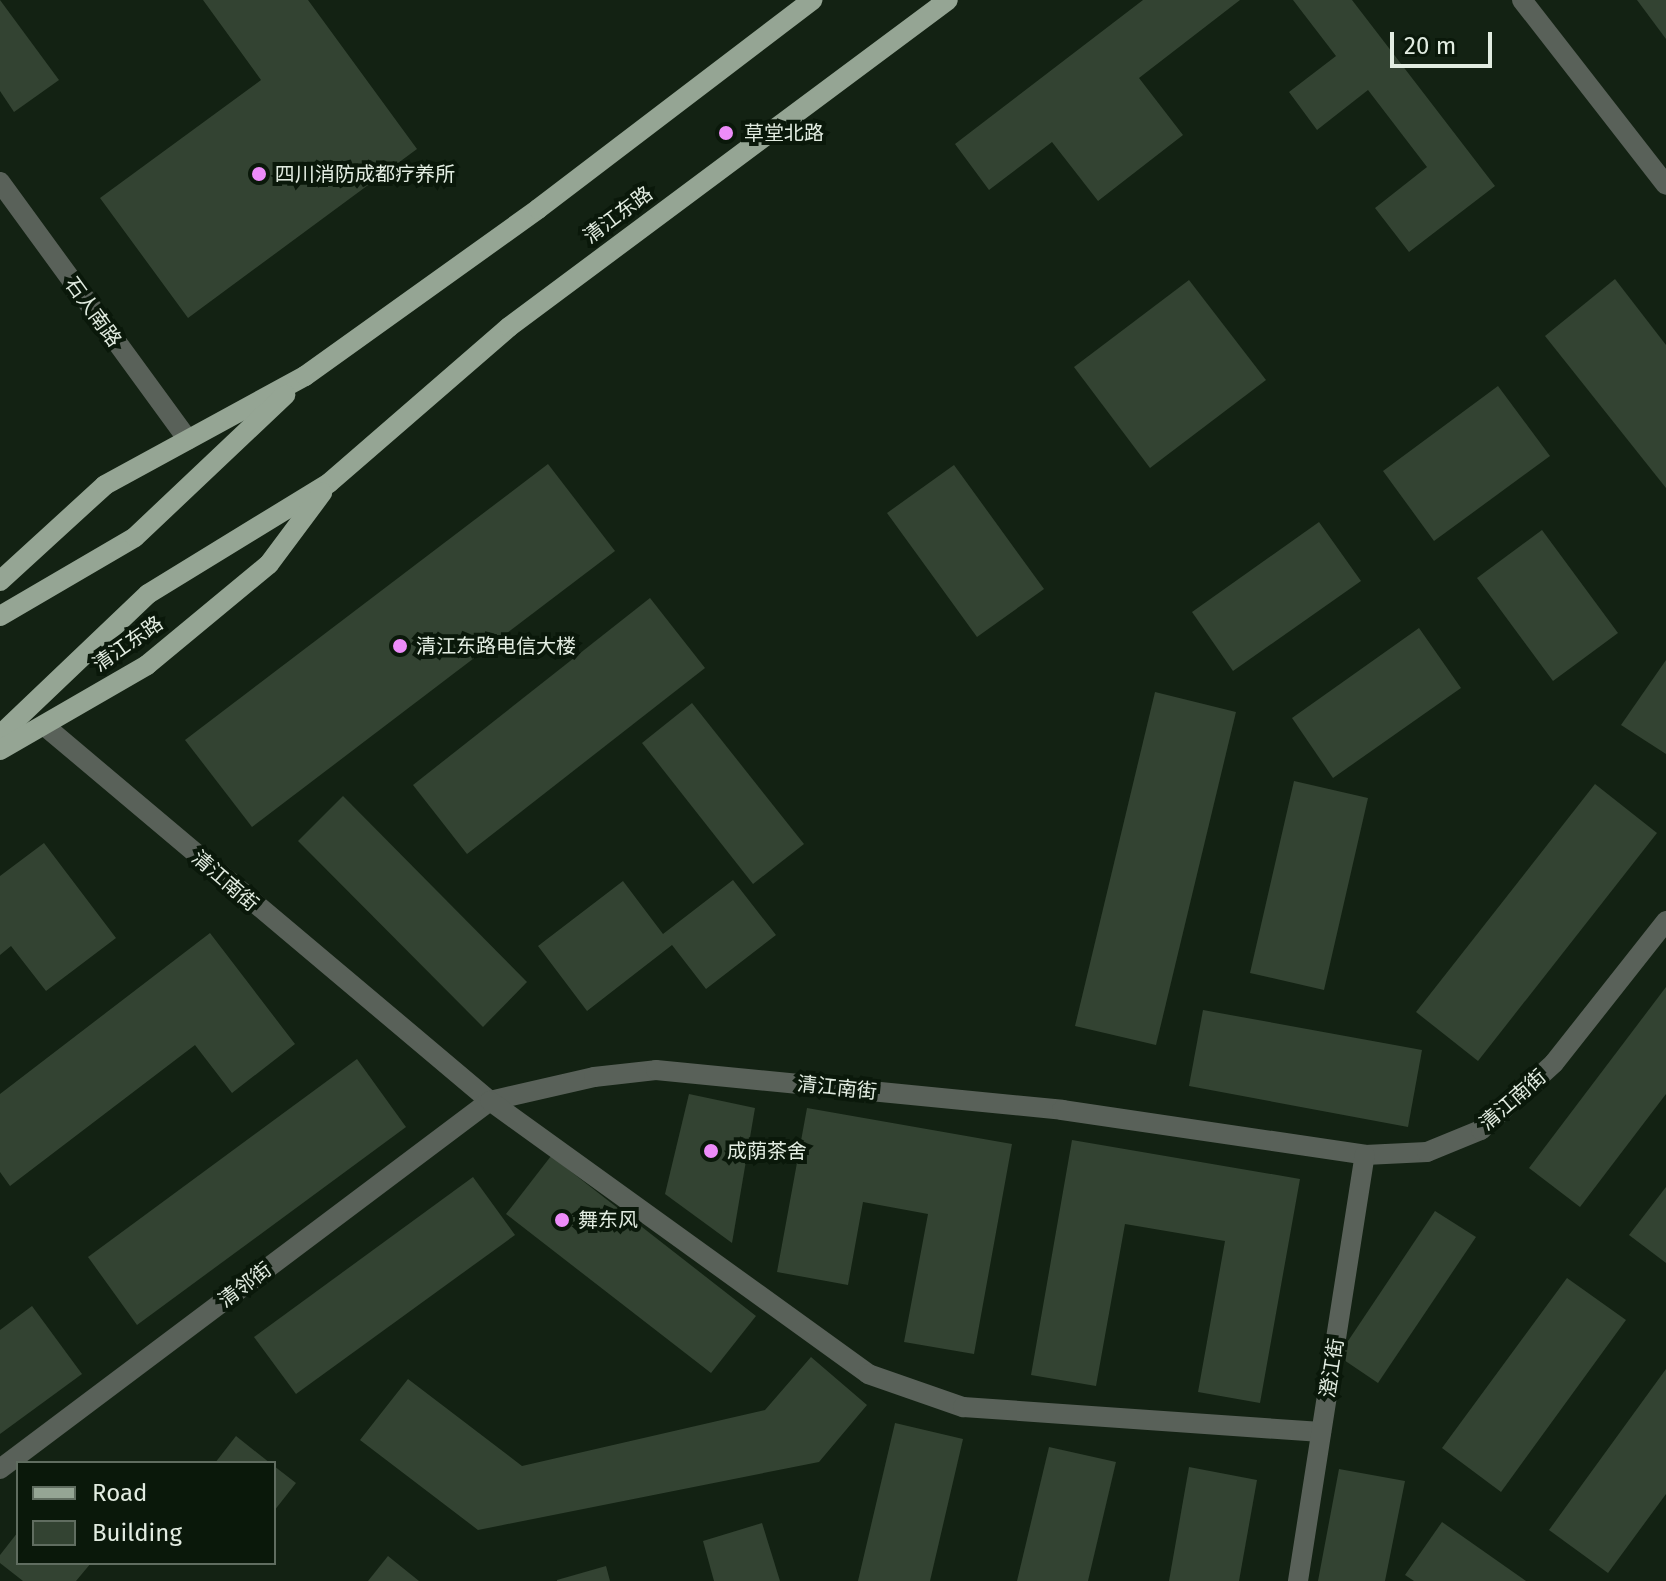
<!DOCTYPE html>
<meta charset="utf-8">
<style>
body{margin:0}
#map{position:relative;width:1666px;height:1581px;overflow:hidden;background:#132213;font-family:"Fira Sans","Noto Sans SC",sans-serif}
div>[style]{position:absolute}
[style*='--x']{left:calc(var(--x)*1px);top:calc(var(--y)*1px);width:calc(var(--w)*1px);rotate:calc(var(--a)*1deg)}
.building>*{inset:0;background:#334332}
.street>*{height:20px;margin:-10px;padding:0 10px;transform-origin:10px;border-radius:10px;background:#596159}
.primary>*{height:20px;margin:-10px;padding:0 10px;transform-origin:10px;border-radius:10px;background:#95a594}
.dots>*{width:22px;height:22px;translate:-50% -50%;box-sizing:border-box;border:4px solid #0a180a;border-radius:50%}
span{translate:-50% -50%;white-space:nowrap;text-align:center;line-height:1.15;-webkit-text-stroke:8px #0a180a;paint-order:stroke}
.poi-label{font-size:20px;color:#e2ece1}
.left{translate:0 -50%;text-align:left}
.street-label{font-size:20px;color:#e2ece1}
.legend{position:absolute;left:16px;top:1461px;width:260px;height:104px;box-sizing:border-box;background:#0a180a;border:2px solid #606d60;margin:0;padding:10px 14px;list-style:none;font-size:24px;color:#e2ece1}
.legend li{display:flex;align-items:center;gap:16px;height:40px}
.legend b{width:40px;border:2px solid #606d60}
.scale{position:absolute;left:1390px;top:32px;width:102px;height:36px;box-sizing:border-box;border:4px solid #e2ece1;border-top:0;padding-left:10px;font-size:24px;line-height:28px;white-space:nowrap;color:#e2ece1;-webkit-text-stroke:6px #0a180a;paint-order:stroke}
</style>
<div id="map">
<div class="building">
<i style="clip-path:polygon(0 0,59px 80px,14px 112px,0 91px)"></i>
<i style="clip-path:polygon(203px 0,308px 0,417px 149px,188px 318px,100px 198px,261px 80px)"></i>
<i style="clip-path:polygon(1143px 0,1240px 0,1139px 78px,1183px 135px,1098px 201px,1052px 142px,989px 190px,955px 144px)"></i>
<i style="clip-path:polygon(1293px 0,1352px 0,1495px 186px,1409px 252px,1375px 208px,1427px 167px,1368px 90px,1317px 130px,1289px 92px,1336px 56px)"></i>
<i style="clip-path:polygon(1637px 0,1666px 0,1666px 39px)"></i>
<i style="clip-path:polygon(1615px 279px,1666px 345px,1666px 488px,1545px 336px)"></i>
<i style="clip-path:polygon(1189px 280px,1266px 380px,1150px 468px,1074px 367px)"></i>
<i style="clip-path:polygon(1498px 386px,1550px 456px,1434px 541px,1383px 471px)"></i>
<i style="clip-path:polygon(548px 464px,615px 551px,252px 827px,185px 740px)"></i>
<i style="clip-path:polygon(954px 465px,1044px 589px,977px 637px,887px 513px)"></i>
<i style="clip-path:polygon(1319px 522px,1361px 581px,1233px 671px,1192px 612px)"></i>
<i style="clip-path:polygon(1542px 530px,1618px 633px,1553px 681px,1477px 578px)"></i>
<i style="clip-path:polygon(650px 598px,705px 668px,467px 854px,413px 785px)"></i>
<i style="clip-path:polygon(1419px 628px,1461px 688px,1333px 778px,1292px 718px)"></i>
<i style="clip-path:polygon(1666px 660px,1666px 754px,1621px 725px)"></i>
<i style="clip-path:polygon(1155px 692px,1236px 712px,1156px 1045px,1075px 1026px)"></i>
<i style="clip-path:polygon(692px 703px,804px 844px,753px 884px,642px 743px)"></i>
<i style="clip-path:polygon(1294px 781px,1368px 798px,1324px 990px,1250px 973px)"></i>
<i style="clip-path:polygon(1595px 784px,1657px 833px,1478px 1061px,1416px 1012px)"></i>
<i style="clip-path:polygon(343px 796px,527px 982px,483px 1027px,298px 841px)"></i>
<i style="clip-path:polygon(44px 843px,116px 938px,46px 991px,11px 946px,0 955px,0 876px)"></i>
<i style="clip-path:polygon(733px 880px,776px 935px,706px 989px,672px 945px,587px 1011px,538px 946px,623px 881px,663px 934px)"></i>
<i style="clip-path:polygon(210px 933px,295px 1044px,232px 1093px,195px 1045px,10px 1186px,0 1172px,0 1094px)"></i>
<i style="clip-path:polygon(1666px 987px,1666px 1094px,1580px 1207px,1529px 1168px)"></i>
<i style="clip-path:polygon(1203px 1010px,1422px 1050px,1408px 1127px,1189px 1086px)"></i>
<i style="clip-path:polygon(357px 1059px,406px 1127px,137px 1325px,88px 1257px)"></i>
<i style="clip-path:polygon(689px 1094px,755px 1108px,732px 1243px,665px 1194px)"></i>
<i style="clip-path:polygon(807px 1108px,1012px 1144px,974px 1354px,904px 1342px,928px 1214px,863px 1202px,848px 1285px,777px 1272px)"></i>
<i style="clip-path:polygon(1072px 1140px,1300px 1179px,1260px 1403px,1198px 1392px,1225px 1241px,1125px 1224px,1096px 1386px,1031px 1375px)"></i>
<i style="clip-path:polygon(551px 1156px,756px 1316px,711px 1373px,506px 1214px)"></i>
<i style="clip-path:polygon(473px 1177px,515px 1235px,296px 1394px,254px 1337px)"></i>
<i style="clip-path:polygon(1666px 1187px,1666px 1263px,1629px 1235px)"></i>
<i style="clip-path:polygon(1435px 1211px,1476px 1237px,1378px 1383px,1338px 1356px)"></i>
<i style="clip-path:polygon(1567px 1278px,1626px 1320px,1501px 1492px,1442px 1448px)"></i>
<i style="clip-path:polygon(32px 1306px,82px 1374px,0 1434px,0 1330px)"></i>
<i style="clip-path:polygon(811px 1357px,867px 1405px,819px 1462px,478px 1530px,360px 1440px,408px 1379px,522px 1466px,765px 1410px)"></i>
<i style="clip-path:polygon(1666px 1369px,1666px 1494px,1608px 1573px,1549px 1530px)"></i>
<i style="clip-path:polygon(895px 1423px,963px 1439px,930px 1581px,858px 1581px)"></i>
<i style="clip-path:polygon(236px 1436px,270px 1463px,215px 1463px)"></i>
<i style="clip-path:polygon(1049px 1447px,1116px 1462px,1088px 1581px,1017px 1581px)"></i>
<i style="clip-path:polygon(274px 1466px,296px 1483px,274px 1511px)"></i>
<i style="clip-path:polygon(1189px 1467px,1257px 1480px,1239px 1581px,1169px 1581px)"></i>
<i style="clip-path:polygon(1339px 1469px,1405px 1481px,1385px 1581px,1318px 1581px)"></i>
<i style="clip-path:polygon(1442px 1522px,1526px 1581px,1414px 1581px,1405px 1575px)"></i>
<i style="clip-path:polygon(762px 1523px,780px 1581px,714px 1581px,703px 1541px)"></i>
<i style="clip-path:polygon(18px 1532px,18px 1563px,91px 1563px,76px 1581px,23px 1581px,0 1563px,0 1555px)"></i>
<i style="clip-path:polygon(388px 1556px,419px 1581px,368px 1581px)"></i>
<i style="clip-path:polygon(606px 1566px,610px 1581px,557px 1581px,557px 1580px)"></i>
</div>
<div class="street">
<i style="--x:1522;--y:0;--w:234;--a:52.1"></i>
<i style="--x:0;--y:182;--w:319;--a:53.9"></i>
<i style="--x:46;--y:727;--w:581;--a:40.11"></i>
<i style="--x:490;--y:1101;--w:107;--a:-13"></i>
<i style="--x:594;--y:1077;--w:62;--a:-6.4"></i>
<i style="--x:656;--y:1070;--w:408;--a:5.6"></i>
<i style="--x:1062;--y:1110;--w:306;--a:8.4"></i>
<i style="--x:1365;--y:1155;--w:62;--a:-2.8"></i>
<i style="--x:1427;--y:1152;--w:58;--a:-22.2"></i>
<i style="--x:1481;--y:1130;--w:99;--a:-42.5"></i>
<i style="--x:1554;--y:1063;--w:181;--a:-51.7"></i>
<i style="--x:0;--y:1469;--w:613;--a:-36.91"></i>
<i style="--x:490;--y:1101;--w:466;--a:35.8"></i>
<i style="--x:868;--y:1374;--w:101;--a:19.2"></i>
<i style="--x:963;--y:1407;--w:359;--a:4"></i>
<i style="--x:1298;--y:1581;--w:431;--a:-81.1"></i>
</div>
<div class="primary">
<i style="--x:0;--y:581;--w:142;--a:-42.4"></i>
<i style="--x:105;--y:485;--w:228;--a:-28.6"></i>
<i style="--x:305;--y:376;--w:287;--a:-35.6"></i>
<i style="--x:538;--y:209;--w:345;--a:-37.3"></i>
<i style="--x:0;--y:616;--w:156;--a:-30.3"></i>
<i style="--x:135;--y:537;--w:207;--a:-43.4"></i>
<i style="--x:0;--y:735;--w:204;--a:-43.6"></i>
<i style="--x:148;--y:594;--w:212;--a:-31.5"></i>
<i style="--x:329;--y:483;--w:238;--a:-40.9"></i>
<i style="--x:509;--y:327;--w:547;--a:-36.68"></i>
<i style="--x:0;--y:750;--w:170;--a:-30"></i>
<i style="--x:147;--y:665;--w:158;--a:-39.6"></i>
<i style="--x:269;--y:564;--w:89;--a:-53.3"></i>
</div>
<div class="dots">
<i style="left:726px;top:133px;background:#ed8cf9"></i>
<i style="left:259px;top:174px;background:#ed8cf9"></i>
<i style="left:400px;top:646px;background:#ed8cf9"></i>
<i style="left:711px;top:1151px;background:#ed8cf9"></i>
<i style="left:562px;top:1220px;background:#ed8cf9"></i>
</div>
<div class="poi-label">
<span class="left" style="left:744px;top:133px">草堂北路</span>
<span class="left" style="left:275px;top:174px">四川消防成都疗养所</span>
<span class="left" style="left:416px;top:646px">清江东路电信大楼</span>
<span class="left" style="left:727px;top:1151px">成荫茶舍</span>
<span class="left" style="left:578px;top:1220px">舞东风</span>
</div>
<div class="street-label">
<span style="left:618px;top:215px;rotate:-37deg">清江东路</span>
<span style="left:93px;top:312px;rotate:54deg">石人南路</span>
<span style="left:128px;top:644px;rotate:-35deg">清江东路</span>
<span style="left:225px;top:881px;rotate:41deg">清江南街</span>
<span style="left:837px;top:1088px;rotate:6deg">清江南街</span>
<span style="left:1513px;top:1100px;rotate:-41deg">清江南街</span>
<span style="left:245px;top:1285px;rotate:-37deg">清邻街</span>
<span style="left:1332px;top:1368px;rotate:-81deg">澄江街</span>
</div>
<ul class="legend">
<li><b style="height:10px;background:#95a594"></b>Road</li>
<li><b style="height:22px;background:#334332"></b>Building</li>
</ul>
<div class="scale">20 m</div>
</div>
